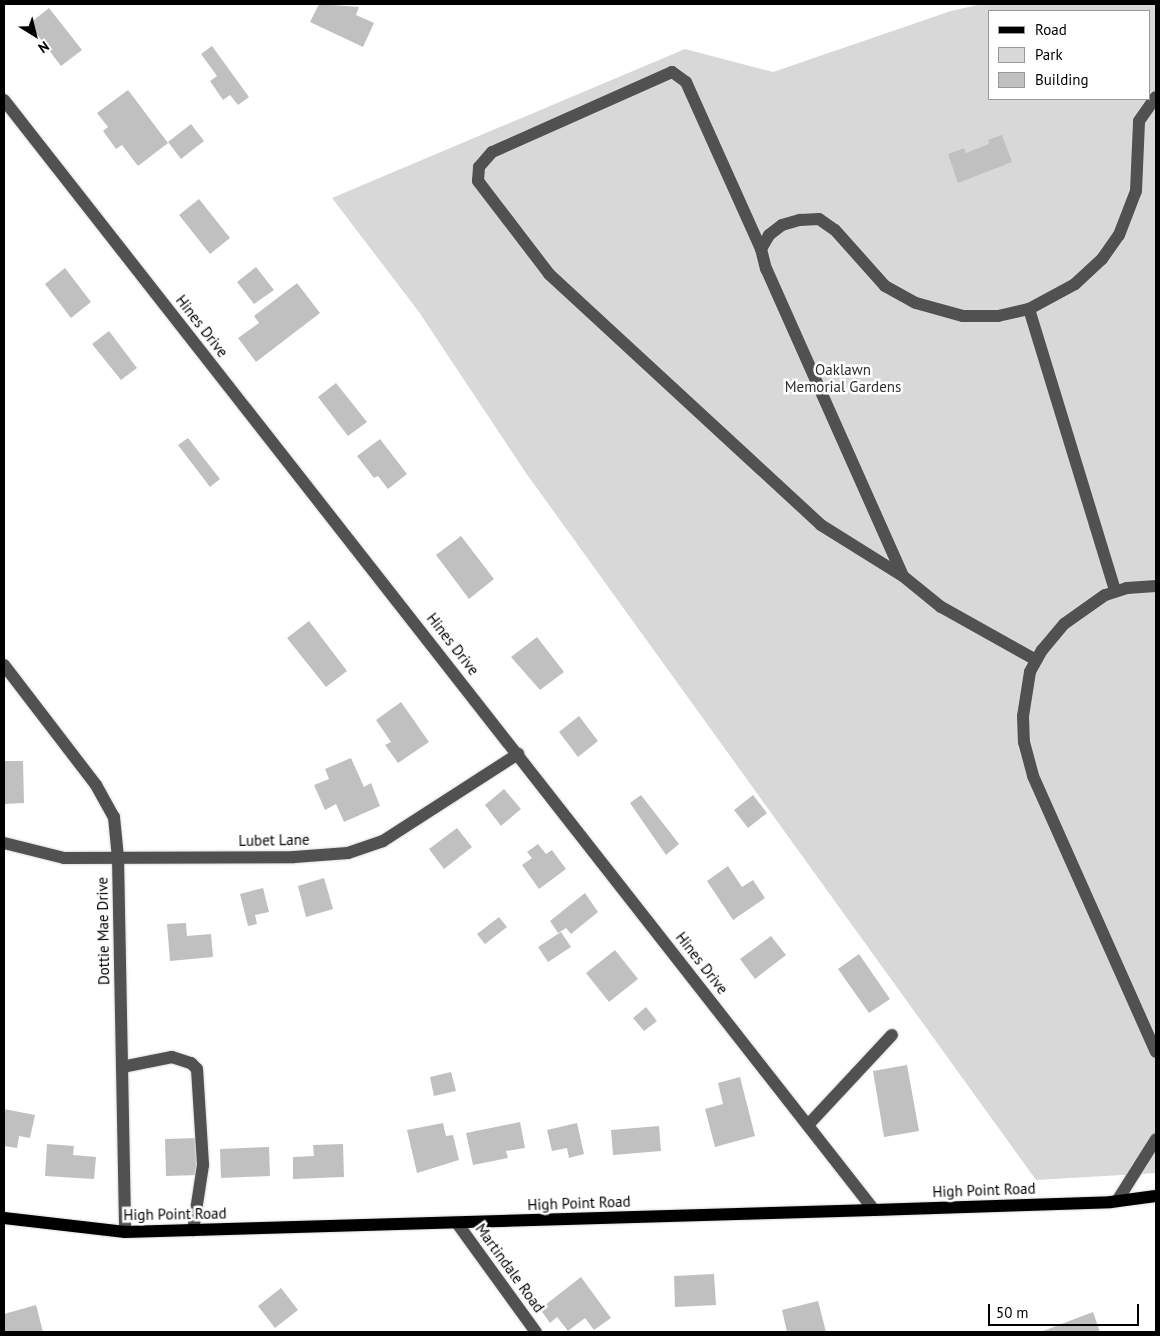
<!DOCTYPE html>
<style>
body{margin:0}
#map{position:relative;width:1160px;height:1336px;overflow:hidden;background:#fff;font-family:"PT Sans",sans-serif}
div>[style]{position:absolute}
[style*='--x']{left:calc(var(--x)*1px);top:calc(var(--y)*1px);width:calc(var(--w)*1px);rotate:calc(var(--a)*1deg)}
.green>*{inset:0;background:#d8d8d8}
.building>*{inset:0;background:#c0c0c0}
.roads{filter:drop-shadow(0 0 1px #dbdbdb) drop-shadow(0 0 1px #dbdbdb)}
.minor>*{height:12px;margin:-6px;padding:0 6px;transform-origin:6px;border-radius:6px;background:#515151}
.major>*{height:12px;margin:-6px;padding:0 6px;transform-origin:6px;border-radius:6px;background:#000}
span{translate:-50% -50%;white-space:nowrap;text-align:center;line-height:1.15;-webkit-text-stroke:5px #fff;paint-order:stroke}
.street-label{font-size:15px;color:#000}
.park-label{font-size:15px;color:#2f2f2f}
.frame{position:absolute;inset:0;border:5px solid #000;pointer-events:none}
.legend{position:absolute;left:988px;top:10px;width:162px;height:90px;box-sizing:border-box;background:#fff;border:1px solid #999;margin:0;padding:6px 9px;list-style:none;font-size:15px;color:#000}
.legend li{display:flex;align-items:center;gap:10px;height:25px}
.legend b{width:25px;border:1px solid #999}
.north{position:absolute;left:10px;top:10px;width:50px;height:50px;-webkit-text-stroke:4px #fff;paint-order:stroke;rotate:144deg;font-size:14px;font-weight:700;line-height:20px;text-align:center;color:#000}
.north::after{content:'';display:block;margin:auto;width:18px;height:22px;background:#000;clip-path:polygon(50% 0,100% 100%,50% 72%,0 100%)}
.scale{position:absolute;left:988px;top:1304px;width:151px;height:22px;box-sizing:border-box;border:2px solid #000;border-top:0;padding-left:6px;font-size:15px;line-height:18px;white-space:nowrap;color:#000;-webkit-text-stroke:4px #fff;paint-order:stroke}
</style>
<div id="map">
<div class="green">
<i style="clip-path:polygon(evenodd,982px 4px,1156px 4px,1156px 1173px,1036px 1180px,526px 473px,419px 312px,332px 198px,685px 49px,773px 72px,951px 11px,982px 4px,989px 11px,1149px 11px,1149px 99px,989px 99px,989px 11px)"></i>
</div>
<div class="building">
<i style="clip-path:polygon(319px 4px,359px 7px,356px 15px,374px 23px,363px 47px,310px 22px)"></i>
<i style="clip-path:polygon(49px 8px,82px 50px,61px 66px,29px 24px)"></i>
<i style="clip-path:polygon(212px 46px,249px 97px,238px 105px,230px 95px,223px 100px,210px 81px,217px 76px,201px 54px)"></i>
<i style="clip-path:polygon(128px 90px,168px 143px,138px 166px,122px 145px,116px 149px,103px 131px,108px 127px,97px 113px)"></i>
<i style="clip-path:polygon(191px 124px,204px 141px,181px 159px,168px 142px)"></i>
<i style="clip-path:polygon(1002px 135px,1012px 162px,958px 183px,948px 154px,964px 148px,966px 153px,989px 144px,988px 140px)"></i>
<i style="clip-path:polygon(199px 199px,230px 238px,210px 254px,179px 215px)"></i>
<i style="clip-path:polygon(256px 267px,274px 290px,254px 304px,237px 282px)"></i>
<i style="clip-path:polygon(65px 268px,91px 302px,71px 318px,45px 284px)"></i>
<i style="clip-path:polygon(297px 283px,320px 313px,256px 362px,238px 338px,259px 323px,254px 316px)"></i>
<i style="clip-path:polygon(109px 331px,137px 368px,121px 380px,92px 344px)"></i>
<i style="clip-path:polygon(336px 383px,367px 422px,348px 436px,318px 397px)"></i>
<i style="clip-path:polygon(188px 438px,220px 479px,210px 487px,178px 445px)"></i>
<i style="clip-path:polygon(380px 439px,407px 474px,388px 489px,378px 476px,374px 478px,357px 456px)"></i>
<i style="clip-path:polygon(461px 536px,494px 579px,469px 599px,436px 555px)"></i>
<i style="clip-path:polygon(309px 621px,347px 671px,326px 687px,287px 638px)"></i>
<i style="clip-path:polygon(537px 637px,564px 672px,540px 690px,511px 657px)"></i>
<i style="clip-path:polygon(401px 702px,429px 742px,398px 763px,385px 745px,391px 742px,376px 720px)"></i>
<i style="clip-path:polygon(579px 716px,598px 741px,578px 757px,559px 732px)"></i>
<i style="clip-path:polygon(351px 758px,364px 787px,371px 783px,380px 806px,344px 822px,336px 804px,325px 810px,314px 785px,329px 779px,325px 769px)"></i>
<i style="clip-path:polygon(4px 761px,23px 761px,24px 803px,4px 804px)"></i>
<i style="clip-path:polygon(504px 789px,521px 809px,501px 826px,485px 805px)"></i>
<i style="clip-path:polygon(641px 795px,679px 844px,666px 855px,630px 803px)"></i>
<i style="clip-path:polygon(753px 795px,767px 813px,748px 828px,734px 810px)"></i>
<i style="clip-path:polygon(457px 828px,472px 847px,444px 869px,429px 849px)"></i>
<i style="clip-path:polygon(538px 844px,546px 854px,552px 850px,566px 869px,539px 889px,522px 865px,532px 858px,527px 852px)"></i>
<i style="clip-path:polygon(728px 866px,742px 887px,753px 880px,765px 898px,733px 920px,707px 881px)"></i>
<i style="clip-path:polygon(324px 878px,333px 909px,306px 917px,298px 886px)"></i>
<i style="clip-path:polygon(263px 888px,269px 912px,255px 915px,257px 924px,248px 926px,240px 894px)"></i>
<i style="clip-path:polygon(585px 893px,598px 912px,571px 934px,566px 928px,558px 933px,550px 921px)"></i>
<i style="clip-path:polygon(499px 917px,507px 927px,485px 944px,477px 934px)"></i>
<i style="clip-path:polygon(186px 923px,187px 936px,211px 934px,213px 957px,170px 961px,167px 924px)"></i>
<i style="clip-path:polygon(561px 932px,571px 947px,548px 962px,538px 947px)"></i>
<i style="clip-path:polygon(771px 936px,786px 955px,755px 979px,740px 959px)"></i>
<i style="clip-path:polygon(615px 950px,638px 979px,609px 1002px,586px 973px)"></i>
<i style="clip-path:polygon(859px 954px,890px 999px,869px 1013px,838px 969px)"></i>
<i style="clip-path:polygon(646px 1007px,657px 1021px,644px 1031px,633px 1018px)"></i>
<i style="clip-path:polygon(907px 1065px,919px 1131px,884px 1137px,873px 1071px)"></i>
<i style="clip-path:polygon(451px 1072px,456px 1091px,434px 1096px,430px 1077px)"></i>
<i style="clip-path:polygon(740px 1077px,755px 1136px,715px 1147px,705px 1109px,723px 1104px,718px 1083px)"></i>
<i style="clip-path:polygon(4px 1109px,35px 1115px,30px 1138px,19px 1136px,17px 1148px,4px 1146px)"></i>
<i style="clip-path:polygon(520px 1122px,525px 1148px,506px 1151px,508px 1158px,473px 1165px,466px 1133px)"></i>
<i style="clip-path:polygon(443px 1123px,446px 1136px,453px 1135px,459px 1160px,417px 1173px,407px 1130px)"></i>
<i style="clip-path:polygon(577px 1123px,584px 1154px,569px 1158px,567px 1148px,552px 1151px,547px 1130px)"></i>
<i style="clip-path:polygon(659px 1126px,661px 1151px,613px 1155px,611px 1130px)"></i>
<i style="clip-path:polygon(197px 1138px,199px 1175px,166px 1176px,165px 1139px)"></i>
<i style="clip-path:polygon(47px 1144px,74px 1146px,73px 1155px,96px 1157px,94px 1179px,45px 1176px)"></i>
<i style="clip-path:polygon(343px 1144px,344px 1177px,293px 1179px,293px 1157px,314px 1156px,313px 1145px)"></i>
<i style="clip-path:polygon(269px 1147px,270px 1176px,221px 1178px,220px 1149px)"></i>
<i style="clip-path:polygon(714px 1274px,716px 1305px,675px 1307px,674px 1276px)"></i>
<i style="clip-path:polygon(581px 1277px,611px 1318px,594px 1330px,585px 1318px,568px 1331px,557px 1317px,550px 1323px,540px 1309px)"></i>
<i style="clip-path:polygon(281px 1288px,298px 1310px,275px 1328px,258px 1306px)"></i>
<i style="clip-path:polygon(818px 1301px,826px 1332px,787px 1332px,782px 1310px)"></i>
<i style="clip-path:polygon(36px 1305px,43px 1332px,4px 1332px,4px 1314px)"></i>
<i style="clip-path:polygon(1093px 1312px,1100px 1332px,1044px 1332px,1043px 1331px)"></i>
</div>
<div class="roads">
<div class="minor">
<i style="--x:4;--y:100;--w:1410;--a:51.91"></i>
<i style="--x:761;--y:249;--w:183;--a:-114.2"></i>
<i style="--x:686;--y:82;--w:17;--a:-144"></i>
<i style="--x:672;--y:72;--w:197;--a:156"></i>
<i style="--x:492;--y:152;--w:20;--a:131"></i>
<i style="--x:479;--y:167;--w:14;--a:94"></i>
<i style="--x:478;--y:181;--w:117;--a:52.6"></i>
<i style="--x:549;--y:274;--w:370;--a:42.7"></i>
<i style="--x:821;--y:525;--w:94;--a:32"></i>
<i style="--x:1029;--y:309;--w:295;--a:73"></i>
<i style="--x:1156;--y:586;--w:29;--a:176"></i>
<i style="--x:1127;--y:588;--w:23;--a:162"></i>
<i style="--x:1105;--y:595;--w:50;--a:144.7"></i>
<i style="--x:1064;--y:624;--w:34;--a:130"></i>
<i style="--x:1042;--y:650;--w:25;--a:119"></i>
<i style="--x:1030;--y:672;--w:45;--a:99"></i>
<i style="--x:1023;--y:716;--w:26;--a:88"></i>
<i style="--x:1024;--y:742;--w:35;--a:75"></i>
<i style="--x:1033;--y:776;--w:302;--a:66"></i>
<i style="--x:1036;--y:660;--w:109;--a:-150.8"></i>
<i style="--x:941;--y:607;--w:49;--a:-140.8"></i>
<i style="--x:903;--y:576;--w:336;--a:-114"></i>
<i style="--x:766;--y:269;--w:21;--a:-104"></i>
<i style="--x:761;--y:249;--w:16;--a:-60"></i>
<i style="--x:769;--y:235;--w:16;--a:-38"></i>
<i style="--x:782;--y:225;--w:19;--a:-16"></i>
<i style="--x:800;--y:220;--w:19;--a:-3"></i>
<i style="--x:819;--y:219;--w:19;--a:35"></i>
<i style="--x:835;--y:230;--w:75;--a:48.2"></i>
<i style="--x:885;--y:286;--w:35;--a:29"></i>
<i style="--x:916;--y:303;--w:49;--a:15.5"></i>
<i style="--x:963;--y:316;--w:35;--a:0"></i>
<i style="--x:998;--y:316;--w:32;--a:-13"></i>
<i style="--x:1029;--y:309;--w:52;--a:-28.5"></i>
<i style="--x:1075;--y:284;--w:37;--a:-43"></i>
<i style="--x:1102;--y:259;--w:29;--a:-55"></i>
<i style="--x:1119;--y:235;--w:47;--a:-68.9"></i>
<i style="--x:1136;--y:191;--w:70;--a:-87.5"></i>
<i style="--x:1139;--y:121;--w:29;--a:-55"></i>
<i style="--x:4;--y:665;--w:151;--a:52.5"></i>
<i style="--x:96;--y:785;--w:37;--a:61"></i>
<i style="--x:114;--y:817;--w:41;--a:84.4"></i>
<i style="--x:118;--y:858;--w:374;--a:88.9"></i>
<i style="--x:4;--y:843;--w:62;--a:14"></i>
<i style="--x:64;--y:858;--w:230;--a:-0.2"></i>
<i style="--x:294;--y:857;--w:54;--a:-4.2"></i>
<i style="--x:348;--y:853;--w:37;--a:-19"></i>
<i style="--x:383;--y:841;--w:161;--a:-32.8"></i>
<i style="--x:122;--y:1067;--w:51;--a:-11.3"></i>
<i style="--x:172;--y:1057;--w:20;--a:18"></i>
<i style="--x:191;--y:1063;--w:8;--a:45"></i>
<i style="--x:197;--y:1069;--w:96;--a:86.4"></i>
<i style="--x:203;--y:1165;--w:66;--a:98.7"></i>
<i style="--x:808;--y:1125;--w:123;--a:-47"></i>
<i style="--x:1117;--y:1201;--w:73;--a:-57.8"></i>
<i style="--x:457;--y:1223;--w:135;--a:54.1"></i>
</div>
<div class="major">
<i style="--x:4;--y:1218;--w:122;--a:6.6"></i>
<i style="--x:125;--y:1232;--w:749;--a:-1.68"></i>
<i style="--x:874;--y:1210;--w:237;--a:-1.9"></i>
<i style="--x:1111;--y:1202;--w:45;--a:-7.6"></i>
</div>
</div>
<div class="street-label">
<span style="left:202px;top:326px;rotate:52deg">Hines Drive</span>
<span style="left:453px;top:644px;rotate:52deg">Hines Drive</span>
<span style="left:274px;top:840px;rotate:-1deg">Lubet Lane</span>
<span style="left:103px;top:931px;rotate:-91deg">Dottie Mae Drive</span>
<span style="left:702px;top:963px;rotate:52deg">Hines Drive</span>
<span style="left:984px;top:1190px;rotate:-2deg">High Point Road</span>
<span style="left:579px;top:1203px;rotate:-2deg">High Point Road</span>
<span style="left:175px;top:1214px;rotate:-1deg">High Point Road</span>
<span style="left:510px;top:1268px;rotate:54deg">Martindale Road</span>
</div>
<div class="park-label">
<span style="left:843px;top:378px">Oaklawn<br>Memorial Gardens</span>
</div>
<div class="frame"></div>
<ul class="legend">
<li><b style="height:6px;background:#000"></b>Road</li>
<li><b style="height:14px;background:#d8d8d8"></b>Park</li>
<li><b style="height:14px;background:#c0c0c0"></b>Building</li>
</ul>
<div class="north">N</div>
<div class="scale">50 m</div>
</div>
